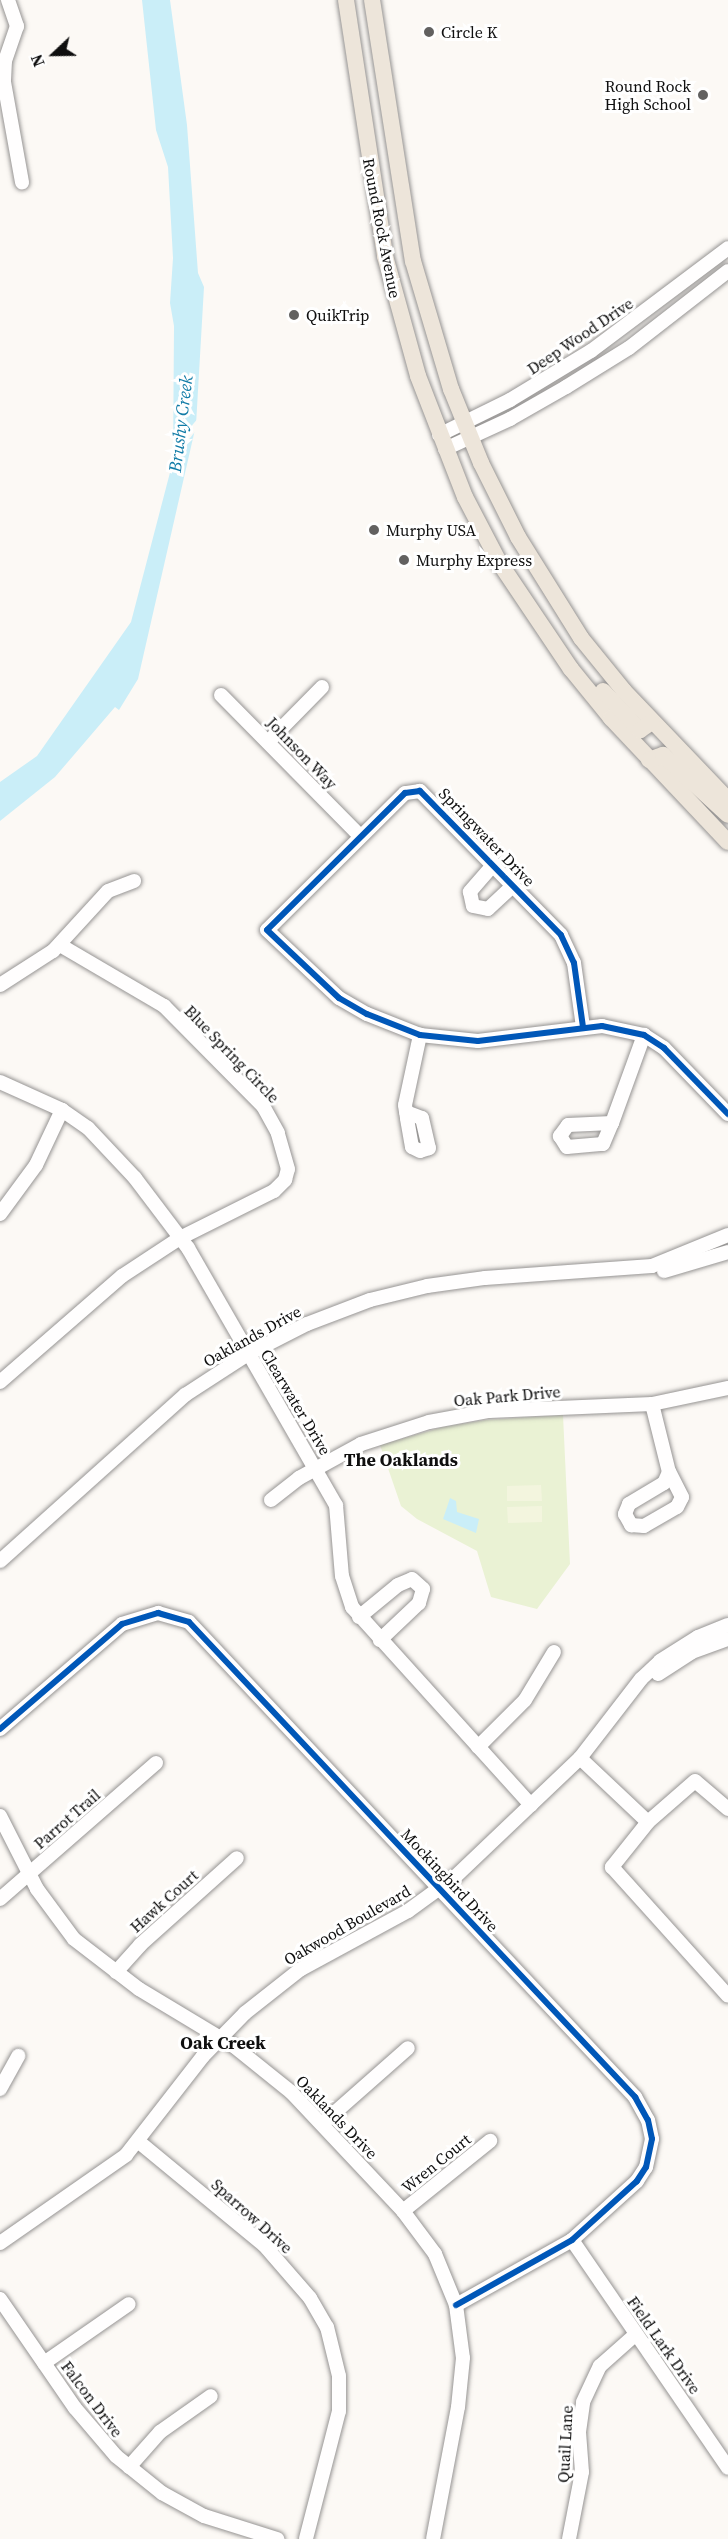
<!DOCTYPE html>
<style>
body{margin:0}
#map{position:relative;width:728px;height:2539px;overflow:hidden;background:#fcf9f5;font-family:"Source Serif 4",serif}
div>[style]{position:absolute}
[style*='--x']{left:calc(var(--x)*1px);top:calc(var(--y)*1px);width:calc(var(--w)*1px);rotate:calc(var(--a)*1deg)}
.green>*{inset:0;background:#eaf2d4}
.pitch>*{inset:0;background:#f3f5de}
.water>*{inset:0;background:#caeef8}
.pier>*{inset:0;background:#fcf9f5}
.roads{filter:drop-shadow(0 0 2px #969493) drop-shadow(0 0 2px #969493)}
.minor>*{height:14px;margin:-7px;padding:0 7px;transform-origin:7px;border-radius:7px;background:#fffefe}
.major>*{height:16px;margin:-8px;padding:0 8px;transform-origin:8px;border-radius:8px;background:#ede5da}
.cycleway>*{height:6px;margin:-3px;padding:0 3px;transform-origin:3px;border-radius:3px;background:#0057b8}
.dots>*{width:16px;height:16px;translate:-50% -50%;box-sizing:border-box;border:3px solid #fff;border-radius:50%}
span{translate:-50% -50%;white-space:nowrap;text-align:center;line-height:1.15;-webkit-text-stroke:6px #fff;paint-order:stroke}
.poi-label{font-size:16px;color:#0f0f0f}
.left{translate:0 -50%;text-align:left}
.right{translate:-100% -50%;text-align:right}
.street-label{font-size:16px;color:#0f0f0f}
.water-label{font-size:18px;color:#127ca7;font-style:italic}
.neighbourhood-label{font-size:18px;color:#0f0f0f;font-weight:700}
.north{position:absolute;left:24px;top:24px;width:60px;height:60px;-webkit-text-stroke:4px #fff;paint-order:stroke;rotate:248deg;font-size:16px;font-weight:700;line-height:24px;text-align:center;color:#0f0f0f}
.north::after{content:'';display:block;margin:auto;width:21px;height:27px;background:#0f0f0f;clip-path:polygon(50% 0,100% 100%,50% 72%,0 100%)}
</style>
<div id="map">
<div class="green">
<i style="clip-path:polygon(563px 1415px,570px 1564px,537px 1609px,491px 1597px,477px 1551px,417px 1519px,401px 1506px,380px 1445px,443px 1427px,485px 1420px)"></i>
</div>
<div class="pitch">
<i style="clip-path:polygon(541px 1485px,542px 1501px,507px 1501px,507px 1486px)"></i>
<i style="clip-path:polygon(542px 1506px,542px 1522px,508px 1523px,507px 1507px)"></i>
</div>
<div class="water">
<i style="clip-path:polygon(142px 0,170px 0,187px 125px,198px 273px,204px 287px,196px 425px,138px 679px,119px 710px,115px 707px,55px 777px,0 821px,0 782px,37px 756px,131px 622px,173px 461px,174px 326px,170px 303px,173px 258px,168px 167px,156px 130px)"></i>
<i style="clip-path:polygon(450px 1498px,456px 1501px,457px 1512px,479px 1519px,476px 1533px,443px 1519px)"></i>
</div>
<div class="pier">
<i style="clip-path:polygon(199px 417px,198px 428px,170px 463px,170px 452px)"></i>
</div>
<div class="roads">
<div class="minor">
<i style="--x:8;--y:0;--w:28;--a:71"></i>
<i style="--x:17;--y:26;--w:37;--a:109"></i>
<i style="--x:5;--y:61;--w:21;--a:93"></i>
<i style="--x:4;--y:82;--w:102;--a:79.8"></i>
<i style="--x:439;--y:435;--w:79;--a:-26.2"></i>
<i style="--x:510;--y:400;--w:95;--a:-31.2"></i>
<i style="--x:591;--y:351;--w:171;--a:-36.9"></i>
<i style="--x:445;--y:449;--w:72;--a:-24.8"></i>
<i style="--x:510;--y:419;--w:64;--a:-29.7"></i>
<i style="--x:566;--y:387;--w:74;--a:-31.8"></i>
<i style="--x:629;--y:348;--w:125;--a:-37.9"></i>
<i style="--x:221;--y:695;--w:197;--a:45.4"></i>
<i style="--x:268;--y:742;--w:77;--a:-45.5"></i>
<i style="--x:494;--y:864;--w:37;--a:131"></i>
<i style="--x:470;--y:892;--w:14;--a:78"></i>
<i style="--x:473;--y:906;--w:15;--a:11"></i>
<i style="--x:488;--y:909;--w:35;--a:-43"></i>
<i style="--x:0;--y:985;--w:63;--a:-32.7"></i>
<i style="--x:53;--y:951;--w:81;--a:-47.5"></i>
<i style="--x:108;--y:891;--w:28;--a:-21"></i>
<i style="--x:583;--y:1027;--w:65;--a:-98"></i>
<i style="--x:574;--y:963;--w:31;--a:-115"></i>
<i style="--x:561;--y:935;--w:202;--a:-134.4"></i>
<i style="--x:420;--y:791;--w:15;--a:172"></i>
<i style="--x:405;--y:793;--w:194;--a:135.2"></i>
<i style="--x:267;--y:930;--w:99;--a:43.4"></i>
<i style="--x:339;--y:998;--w:32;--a:30"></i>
<i style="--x:367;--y:1014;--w:57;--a:21.6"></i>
<i style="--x:420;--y:1035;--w:58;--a:5.9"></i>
<i style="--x:478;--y:1041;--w:125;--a:-6.9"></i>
<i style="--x:602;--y:1026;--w:43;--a:12.1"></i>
<i style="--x:644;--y:1035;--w:24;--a:33"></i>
<i style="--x:664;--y:1048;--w:92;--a:45.9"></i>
<i style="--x:0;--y:1082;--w:68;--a:24.3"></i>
<i style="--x:62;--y:1110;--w:32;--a:35"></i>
<i style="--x:88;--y:1128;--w:69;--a:46.8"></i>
<i style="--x:135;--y:1178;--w:88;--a:52.9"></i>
<i style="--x:188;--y:1248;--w:297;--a:60.1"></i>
<i style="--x:336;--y:1505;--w:71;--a:85.2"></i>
<i style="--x:342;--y:1576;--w:33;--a:72"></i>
<i style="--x:352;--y:1607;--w:267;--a:47.9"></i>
<i style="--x:406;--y:1112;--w:17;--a:21"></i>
<i style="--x:422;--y:1118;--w:31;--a:77"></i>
<i style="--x:429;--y:1148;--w:9;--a:162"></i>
<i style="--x:420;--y:1151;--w:9;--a:-153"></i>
<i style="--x:412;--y:1147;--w:29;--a:-100"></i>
<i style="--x:407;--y:1118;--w:13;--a:-99"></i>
<i style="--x:405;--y:1105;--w:72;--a:-77.9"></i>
<i style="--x:612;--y:1123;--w:44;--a:177.4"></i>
<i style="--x:568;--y:1125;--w:14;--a:126"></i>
<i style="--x:560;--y:1136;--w:13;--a:58"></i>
<i style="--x:567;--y:1147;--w:36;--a:-5"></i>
<i style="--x:603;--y:1144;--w:23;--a:-67"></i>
<i style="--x:612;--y:1123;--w:94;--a:-70"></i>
<i style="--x:0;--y:1214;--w:61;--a:-53.7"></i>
<i style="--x:36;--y:1165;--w:61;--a:-64.7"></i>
<i style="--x:664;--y:1271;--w:67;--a:-16.5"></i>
<i style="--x:0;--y:1382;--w:162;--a:-41"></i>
<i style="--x:122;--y:1276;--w:69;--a:-33.2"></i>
<i style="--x:180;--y:1238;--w:105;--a:-26.6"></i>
<i style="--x:274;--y:1191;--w:16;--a:-45"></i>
<i style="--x:285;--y:1180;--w:11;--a:-75"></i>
<i style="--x:288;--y:1169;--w:37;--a:-106"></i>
<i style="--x:278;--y:1133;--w:31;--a:-119"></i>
<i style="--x:263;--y:1106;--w:141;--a:-134.7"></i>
<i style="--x:164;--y:1006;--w:121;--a:-149.6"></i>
<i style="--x:652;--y:1404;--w:70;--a:76"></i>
<i style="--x:669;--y:1472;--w:12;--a:114"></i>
<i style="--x:664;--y:1483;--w:41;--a:149"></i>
<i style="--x:629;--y:1504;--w:11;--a:112"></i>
<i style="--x:625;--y:1514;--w:13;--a:61"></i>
<i style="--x:631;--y:1525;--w:13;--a:4"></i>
<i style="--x:644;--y:1526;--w:38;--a:-30"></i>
<i style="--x:677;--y:1507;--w:11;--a:-63"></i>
<i style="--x:682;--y:1497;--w:28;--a:-117"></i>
<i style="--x:271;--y:1500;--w:36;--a:-38"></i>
<i style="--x:299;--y:1478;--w:71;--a:-28.7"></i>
<i style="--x:361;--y:1444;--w:71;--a:-17.9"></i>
<i style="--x:429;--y:1422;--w:61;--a:-10.4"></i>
<i style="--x:489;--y:1411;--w:163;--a:-2.5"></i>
<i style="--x:652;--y:1404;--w:78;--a:-11.9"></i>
<i style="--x:0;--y:1561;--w:249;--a:-41.9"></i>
<i style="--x:185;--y:1395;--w:75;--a:-33.1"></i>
<i style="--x:248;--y:1354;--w:66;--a:-27"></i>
<i style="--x:307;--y:1324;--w:67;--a:-20.9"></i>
<i style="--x:370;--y:1300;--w:59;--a:-13.8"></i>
<i style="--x:427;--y:1286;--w:59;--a:-7.9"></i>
<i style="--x:485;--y:1278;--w:167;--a:-4.1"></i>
<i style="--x:652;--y:1266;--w:82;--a:-22.2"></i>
<i style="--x:359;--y:1617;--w:50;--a:-39.4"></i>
<i style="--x:398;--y:1585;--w:15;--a:-23"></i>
<i style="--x:412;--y:1579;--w:15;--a:42"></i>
<i style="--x:423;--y:1589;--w:15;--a:106"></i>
<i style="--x:419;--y:1603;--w:54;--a:136.5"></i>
<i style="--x:658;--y:1674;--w:40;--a:-32.9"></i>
<i style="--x:692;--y:1652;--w:38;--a:-20"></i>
<i style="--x:0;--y:1729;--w:161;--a:-40.7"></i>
<i style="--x:122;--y:1624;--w:38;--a:-17"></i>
<i style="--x:158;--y:1613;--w:32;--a:16"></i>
<i style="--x:189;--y:1622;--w:652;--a:46.8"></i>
<i style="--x:635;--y:2097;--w:26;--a:61"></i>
<i style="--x:648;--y:2120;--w:19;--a:78"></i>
<i style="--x:652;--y:2139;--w:29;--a:102"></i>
<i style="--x:646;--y:2167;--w:17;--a:123"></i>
<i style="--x:637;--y:2181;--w:88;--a:137.8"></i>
<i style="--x:572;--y:2240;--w:133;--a:150.7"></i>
<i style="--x:478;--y:1747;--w:66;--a:-45"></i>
<i style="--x:525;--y:1700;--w:56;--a:-58.9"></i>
<i style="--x:580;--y:1758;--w:93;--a:43.3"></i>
<i style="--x:728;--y:1809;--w:43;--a:-139.7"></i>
<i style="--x:695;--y:1781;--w:62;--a:138.9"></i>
<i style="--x:648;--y:1822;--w:58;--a:128.7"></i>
<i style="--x:612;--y:1867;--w:173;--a:48"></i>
<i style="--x:0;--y:1816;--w:82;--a:63.1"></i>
<i style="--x:37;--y:1889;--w:62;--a:53.5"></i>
<i style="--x:74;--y:1939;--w:82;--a:37.6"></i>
<i style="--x:139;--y:1989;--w:112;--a:31.1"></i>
<i style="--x:235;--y:2047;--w:72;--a:38.8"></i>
<i style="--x:291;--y:2092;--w:163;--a:46.7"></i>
<i style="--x:403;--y:2211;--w:54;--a:53.3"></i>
<i style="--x:435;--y:2254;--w:55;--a:67.6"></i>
<i style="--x:456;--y:2305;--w:53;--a:82.5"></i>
<i style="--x:463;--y:2358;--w:49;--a:95.8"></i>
<i style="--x:458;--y:2407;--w:134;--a:100.7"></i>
<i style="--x:0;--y:1899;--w:207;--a:-41.1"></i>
<i style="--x:116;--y:1972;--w:36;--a:-48"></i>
<i style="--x:140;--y:1945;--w:130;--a:-41.9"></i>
<i style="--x:0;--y:2089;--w:38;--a:-61"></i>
<i style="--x:323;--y:2123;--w:113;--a:-41.4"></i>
<i style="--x:139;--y:2142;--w:162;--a:39.5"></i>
<i style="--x:264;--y:2245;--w:70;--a:49"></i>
<i style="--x:310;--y:2298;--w:34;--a:60"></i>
<i style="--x:327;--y:2327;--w:50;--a:76.2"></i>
<i style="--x:339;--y:2376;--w:35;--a:90"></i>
<i style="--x:339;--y:2411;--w:132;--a:104.5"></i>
<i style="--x:403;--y:2211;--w:112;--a:-38.8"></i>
<i style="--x:572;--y:2240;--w:276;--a:55.6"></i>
<i style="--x:0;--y:2243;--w:154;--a:-34.9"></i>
<i style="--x:126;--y:2155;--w:125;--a:-52.1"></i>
<i style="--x:203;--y:2056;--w:60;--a:-45.7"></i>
<i style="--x:245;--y:2013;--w:71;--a:-38.2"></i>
<i style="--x:301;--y:1969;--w:122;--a:-28.5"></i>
<i style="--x:408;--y:1911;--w:59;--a:-36.1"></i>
<i style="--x:456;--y:1876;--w:171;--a:-43.6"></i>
<i style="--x:580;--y:1758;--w:100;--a:-52.3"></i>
<i style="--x:641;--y:1679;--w:26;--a:-43"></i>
<i style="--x:660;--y:1661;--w:45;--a:-32.3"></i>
<i style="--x:698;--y:1637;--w:32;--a:-22"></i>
<i style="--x:0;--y:2299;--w:132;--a:55.5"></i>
<i style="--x:75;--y:2408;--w:63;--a:49.5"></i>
<i style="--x:116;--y:2456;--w:59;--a:38.8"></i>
<i style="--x:162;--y:2493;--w:48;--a:28.7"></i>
<i style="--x:204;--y:2516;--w:77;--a:17.5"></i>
<i style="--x:44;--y:2363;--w:103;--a:-34.8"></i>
<i style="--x:129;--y:2467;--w:47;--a:-48.5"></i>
<i style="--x:160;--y:2432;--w:62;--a:-35.2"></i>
<i style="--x:569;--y:2539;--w:68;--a:-79"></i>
<i style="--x:582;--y:2472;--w:40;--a:-94.3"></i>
<i style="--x:579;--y:2432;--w:30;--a:-82"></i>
<i style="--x:583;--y:2402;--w:40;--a:-65"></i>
<i style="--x:600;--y:2366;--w:48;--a:-41.6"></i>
</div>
<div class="major">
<i style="--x:346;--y:0;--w:259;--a:81.3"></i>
<i style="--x:385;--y:256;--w:124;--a:74.6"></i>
<i style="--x:418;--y:376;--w:130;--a:68.8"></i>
<i style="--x:465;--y:497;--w:73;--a:62.4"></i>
<i style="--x:499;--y:562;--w:129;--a:56.1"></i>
<i style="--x:571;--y:669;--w:63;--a:50.8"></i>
<i style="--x:611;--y:718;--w:170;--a:46.7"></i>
<i style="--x:372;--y:0;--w:264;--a:81.1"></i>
<i style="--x:413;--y:261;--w:134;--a:73.5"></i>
<i style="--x:451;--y:389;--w:80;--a:67.9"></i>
<i style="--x:481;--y:463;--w:83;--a:63.4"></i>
<i style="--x:518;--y:537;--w:119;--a:58"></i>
<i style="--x:581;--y:638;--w:68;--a:50.9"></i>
<i style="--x:624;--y:691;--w:151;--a:46.3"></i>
<i style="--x:603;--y:691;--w:54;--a:46.5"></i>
<i style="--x:640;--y:730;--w:14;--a:-34"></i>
<i style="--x:649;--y:760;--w:15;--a:-20"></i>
<i style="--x:663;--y:755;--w:88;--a:42.7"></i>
</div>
</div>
<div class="cycleway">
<i style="--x:583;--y:1027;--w:65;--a:-98"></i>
<i style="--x:574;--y:963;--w:31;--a:-115"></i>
<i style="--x:561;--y:935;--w:202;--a:-134.4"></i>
<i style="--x:420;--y:791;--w:15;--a:172"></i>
<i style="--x:405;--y:793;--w:194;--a:135.2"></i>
<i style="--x:267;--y:930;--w:99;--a:43.4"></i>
<i style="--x:339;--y:998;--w:32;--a:30"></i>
<i style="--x:367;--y:1014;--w:57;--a:21.6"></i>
<i style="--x:420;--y:1035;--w:58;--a:5.9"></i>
<i style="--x:478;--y:1041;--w:125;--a:-6.9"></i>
<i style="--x:602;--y:1026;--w:43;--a:12.1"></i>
<i style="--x:644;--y:1035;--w:24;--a:33"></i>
<i style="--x:664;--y:1048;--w:92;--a:45.9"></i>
<i style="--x:0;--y:1729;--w:161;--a:-40.7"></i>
<i style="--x:122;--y:1624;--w:38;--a:-17"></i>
<i style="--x:158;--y:1613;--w:32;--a:16"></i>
<i style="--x:189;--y:1622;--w:652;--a:46.8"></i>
<i style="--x:635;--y:2097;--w:26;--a:61"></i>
<i style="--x:648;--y:2120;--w:19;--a:78"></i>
<i style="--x:652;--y:2139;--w:29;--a:102"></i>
<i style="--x:646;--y:2167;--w:17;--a:123"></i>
<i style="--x:637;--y:2181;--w:88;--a:137.8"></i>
<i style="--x:572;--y:2240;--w:133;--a:150.7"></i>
</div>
<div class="dots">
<i style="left:429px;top:32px;background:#626160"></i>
<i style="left:703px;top:95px;background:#626160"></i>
<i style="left:294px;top:315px;background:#626160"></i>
<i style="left:374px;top:530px;background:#626160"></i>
<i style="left:404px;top:560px;background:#626160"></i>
</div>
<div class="poi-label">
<span class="left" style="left:441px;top:32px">Circle K</span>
<span class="right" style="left:691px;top:95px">Round Rock<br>High School</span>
<span class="left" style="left:306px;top:315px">QuikTrip</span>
<span class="left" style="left:386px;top:530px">Murphy USA</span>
<span class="left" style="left:416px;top:560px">Murphy Express</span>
</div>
<div class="street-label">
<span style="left:382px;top:228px;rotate:79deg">Round Rock Avenue</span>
<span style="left:580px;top:336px;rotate:-34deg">Deep Wood Drive</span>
<span style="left:302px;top:753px;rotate:46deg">Johnson Way</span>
<span style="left:487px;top:837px;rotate:46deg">Springwater Drive</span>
<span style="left:232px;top:1054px;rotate:46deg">Blue Spring Circle</span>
<span style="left:252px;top:1336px;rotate:-29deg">Oaklands Drive</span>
<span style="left:507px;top:1396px;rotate:-5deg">Oak Park Drive</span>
<span style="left:296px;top:1402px;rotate:59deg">Clearwater Drive</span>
<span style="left:67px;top:1819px;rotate:-41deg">Parrot Trail</span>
<span style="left:450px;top:1880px;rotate:47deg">Mockingbird Drive</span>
<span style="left:164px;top:1901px;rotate:-42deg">Hawk Court</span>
<span style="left:347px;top:1925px;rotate:-30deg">Oakwood Boulevard</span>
<span style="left:337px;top:2117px;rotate:46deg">Oaklands Drive</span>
<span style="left:436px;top:2163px;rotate:-39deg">Wren Court</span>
<span style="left:252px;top:2216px;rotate:42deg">Sparrow Drive</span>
<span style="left:664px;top:2345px;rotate:55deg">Field Lark Drive</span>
<span style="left:92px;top:2399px;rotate:53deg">Falcon Drive</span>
<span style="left:565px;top:2444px;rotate:-87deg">Quail Lane</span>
</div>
<div class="water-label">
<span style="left:181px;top:424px;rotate:-83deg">Brushy Creek</span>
</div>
<div class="neighbourhood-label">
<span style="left:401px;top:1460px">The Oaklands</span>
<span style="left:223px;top:2043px">Oak Creek</span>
</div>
<div class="north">N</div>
</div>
